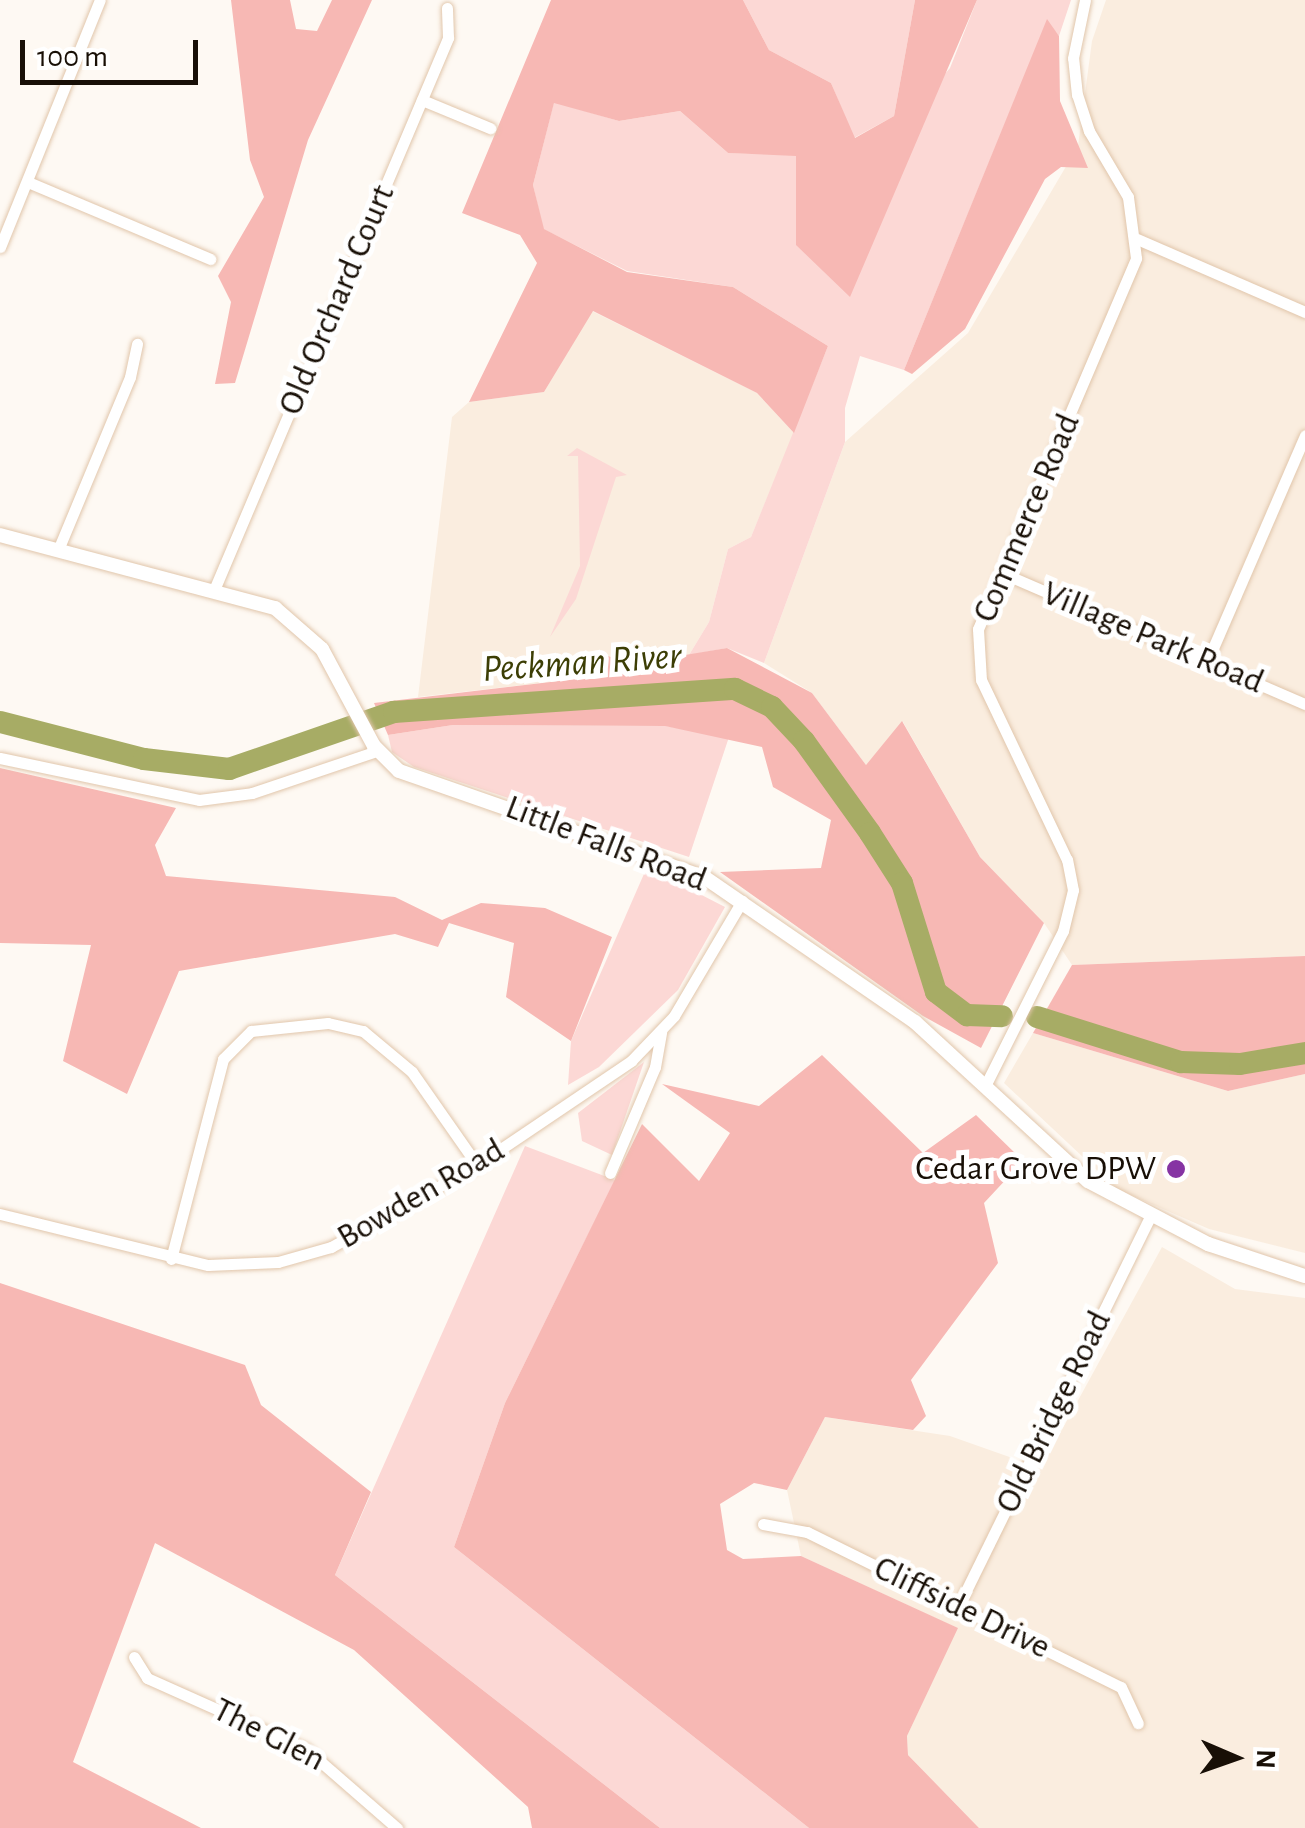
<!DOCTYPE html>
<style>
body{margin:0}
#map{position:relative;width:1305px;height:1828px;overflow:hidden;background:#fef9f3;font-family:"Alegreya Sans",sans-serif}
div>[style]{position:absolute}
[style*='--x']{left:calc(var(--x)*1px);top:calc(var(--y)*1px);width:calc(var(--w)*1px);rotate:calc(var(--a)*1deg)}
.built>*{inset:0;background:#faeddf}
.green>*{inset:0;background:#fcd8d5}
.forest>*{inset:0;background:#f7b8b4}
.river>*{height:22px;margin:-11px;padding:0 11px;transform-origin:11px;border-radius:11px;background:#a7ac65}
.roads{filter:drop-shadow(0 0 2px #e1c6ab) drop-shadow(0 0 2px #e1c6ab)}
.minor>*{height:11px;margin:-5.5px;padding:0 5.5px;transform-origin:5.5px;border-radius:5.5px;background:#fff}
.tertiary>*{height:14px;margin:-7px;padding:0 7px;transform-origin:7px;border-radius:7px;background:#fff}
.dots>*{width:28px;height:28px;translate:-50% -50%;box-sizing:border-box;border:5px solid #fff;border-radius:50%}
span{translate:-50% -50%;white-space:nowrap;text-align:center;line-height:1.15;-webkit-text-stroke:10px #fff;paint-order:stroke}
.street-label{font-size:35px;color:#180f06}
.poi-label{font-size:35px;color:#180f06}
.right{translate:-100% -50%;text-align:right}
.water-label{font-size:38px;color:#3c3e05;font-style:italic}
.north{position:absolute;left:1185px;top:1708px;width:100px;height:100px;-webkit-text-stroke:8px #fff;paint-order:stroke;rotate:92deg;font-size:28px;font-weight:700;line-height:40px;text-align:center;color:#180f06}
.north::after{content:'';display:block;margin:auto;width:35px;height:45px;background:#180f06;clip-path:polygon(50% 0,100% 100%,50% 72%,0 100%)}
.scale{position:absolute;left:20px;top:40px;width:178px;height:45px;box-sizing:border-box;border:5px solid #180f06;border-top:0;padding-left:12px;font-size:30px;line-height:35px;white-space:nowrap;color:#180f06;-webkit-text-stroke:8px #fff;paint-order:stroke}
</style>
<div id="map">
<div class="built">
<i style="clip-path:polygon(1106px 0,1305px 0,1305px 956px,1072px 965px,1044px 923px,980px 857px,903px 722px,866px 765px,812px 693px,764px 663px,845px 442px,968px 333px,1078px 146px,1092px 41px)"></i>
<i style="clip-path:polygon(592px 311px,757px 393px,794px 433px,751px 537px,728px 549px,709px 622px,689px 655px,631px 664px,616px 655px,599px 673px,576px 679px,418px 697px,452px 417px,469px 402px,544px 392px)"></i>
<i style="clip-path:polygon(1033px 1033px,1228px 1091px,1305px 1074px,1305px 1253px,1209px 1229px,1117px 1189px,1004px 1083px)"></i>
<i style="clip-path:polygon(1162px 1247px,1235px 1289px,1305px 1298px,1305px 1828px,979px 1828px,908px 1755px,907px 1736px,957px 1628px,801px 1556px,787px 1490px,825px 1417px,950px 1436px,1041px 1468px)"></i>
</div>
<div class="green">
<i style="clip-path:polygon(743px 0,915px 0,894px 116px,854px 138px,831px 83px,769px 50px)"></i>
<i style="clip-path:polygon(977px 0,1071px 0,1059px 36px,1047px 21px,904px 370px,860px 356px,845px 408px,845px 442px,764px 663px,727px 648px,689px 655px,709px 622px,728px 549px,751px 537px,828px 346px,733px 287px,627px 271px,543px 229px,533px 185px,554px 102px,619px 121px,680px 111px,728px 153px,797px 155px,796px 245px,950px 68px)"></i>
<i style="clip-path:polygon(577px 448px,627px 475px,616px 477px,576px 599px,550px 637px,580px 566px,578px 456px,567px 456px)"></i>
<i style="clip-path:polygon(453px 725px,666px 726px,729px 737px,689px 857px,414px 767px,392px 752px,388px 735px)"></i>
<i style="clip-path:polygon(647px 867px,725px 907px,678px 990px,599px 1067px,568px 1085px,571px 1041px)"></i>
<i style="clip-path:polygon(644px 1062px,612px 1155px,582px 1141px,578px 1113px)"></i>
<i style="clip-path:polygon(525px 1146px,615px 1180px,505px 1403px,454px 1547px,809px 1828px,660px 1828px,335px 1575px)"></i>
</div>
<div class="forest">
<i style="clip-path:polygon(231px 0,290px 0,296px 29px,317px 31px,332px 0,372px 0,308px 140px,235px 383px,215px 384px,231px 302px,218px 276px,264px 197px,250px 160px)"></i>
<i style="clip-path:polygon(551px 0,743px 0,769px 50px,831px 83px,855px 138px,894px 116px,915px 0,977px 0,850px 297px,796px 245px,796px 156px,728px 153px,680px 111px,619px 121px,554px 103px,533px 185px,544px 229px,627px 272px,733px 287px,828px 346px,794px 433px,757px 393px,593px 311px,544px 392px,469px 402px,537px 263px,520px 235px,462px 213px)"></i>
<i style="clip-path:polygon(1047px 19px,1059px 36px,1060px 101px,1088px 168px,1061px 167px,1045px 179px,965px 329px,912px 374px,904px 370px)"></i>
<i style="clip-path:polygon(727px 648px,812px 693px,866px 765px,902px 721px,980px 857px,1044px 923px,981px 1048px,923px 1016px,720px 872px,821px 868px,831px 820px,773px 787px,762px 747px,665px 726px,453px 725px,388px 735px,374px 703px,576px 679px,599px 673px,608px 656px,631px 664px)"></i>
<i style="clip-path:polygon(0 768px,176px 808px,155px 845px,166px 876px,395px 897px,442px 920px,481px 903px,545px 908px,612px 937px,571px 1041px,506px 997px,514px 943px,449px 923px,438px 947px,395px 934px,179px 971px,127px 1094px,63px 1061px,91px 945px,0 943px)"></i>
<i style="clip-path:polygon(1305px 956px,1305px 1074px,1228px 1091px,1033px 1033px,1072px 965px)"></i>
<i style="clip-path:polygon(822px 1055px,923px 1153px,976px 1115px,1023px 1161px,984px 1203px,998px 1263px,911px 1380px,926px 1416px,913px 1430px,825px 1417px,787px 1490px,754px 1483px,720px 1504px,727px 1550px,743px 1559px,801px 1556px,958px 1628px,907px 1736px,908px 1755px,979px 1828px,809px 1828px,454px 1547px,505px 1403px,642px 1124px,699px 1181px,730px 1133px,662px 1084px,759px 1106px)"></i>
<i style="clip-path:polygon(0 1283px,245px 1365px,261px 1405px,371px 1492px,335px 1575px,660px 1828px,532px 1828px,528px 1807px,354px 1650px,155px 1543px,73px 1762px,201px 1828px,0 1828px)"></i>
</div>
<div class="river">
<i style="--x:0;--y:722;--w:149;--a:14.4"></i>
<i style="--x:144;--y:759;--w:86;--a:6.7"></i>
<i style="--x:229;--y:769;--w:175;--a:-19.1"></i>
<i style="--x:394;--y:712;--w:342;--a:-3.9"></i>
<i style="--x:735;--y:689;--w:41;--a:25.9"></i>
<i style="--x:772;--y:707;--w:47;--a:46.7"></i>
<i style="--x:804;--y:741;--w:113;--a:54.3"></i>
<i style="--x:870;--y:833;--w:59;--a:57.4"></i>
<i style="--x:902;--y:883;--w:114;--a:72.7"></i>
<i style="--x:936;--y:992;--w:39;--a:37"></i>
<i style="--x:967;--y:1015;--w:35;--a:2"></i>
<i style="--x:1037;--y:1017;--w:151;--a:17.4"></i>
<i style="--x:1181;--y:1062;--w:59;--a:1.9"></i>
<i style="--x:1240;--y:1064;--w:66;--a:-9.6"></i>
</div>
<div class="roads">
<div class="minor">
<i style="--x:422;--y:100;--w:74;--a:22.4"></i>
<i style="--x:28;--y:182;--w:198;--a:22.9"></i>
<i style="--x:1137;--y:239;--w:183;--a:23.5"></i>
<i style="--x:0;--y:247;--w:266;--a:-68"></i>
<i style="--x:58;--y:550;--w:187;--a:-67.4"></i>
<i style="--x:130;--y:377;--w:34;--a:-78"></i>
<i style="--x:1002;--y:573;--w:330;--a:23.4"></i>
<i style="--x:214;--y:590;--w:600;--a:-67.03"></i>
<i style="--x:448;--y:38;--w:30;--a:-92"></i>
<i style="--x:1207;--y:662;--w:247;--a:-66.6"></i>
<i style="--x:0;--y:758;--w:203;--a:11.9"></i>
<i style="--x:199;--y:800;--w:53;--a:-7.5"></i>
<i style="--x:252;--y:793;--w:132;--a:-18.6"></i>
<i style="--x:987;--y:1082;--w:169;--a:-63.3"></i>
<i style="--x:1063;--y:931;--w:42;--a:-76.3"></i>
<i style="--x:1073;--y:890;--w:31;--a:-101"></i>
<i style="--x:1067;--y:860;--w:199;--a:-115.5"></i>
<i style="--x:981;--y:680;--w:51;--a:-93.4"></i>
<i style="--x:978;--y:629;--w:403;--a:-66.9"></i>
<i style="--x:1136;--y:258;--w:62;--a:-97.5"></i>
<i style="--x:1128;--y:197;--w:77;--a:-120.6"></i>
<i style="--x:1089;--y:131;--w:38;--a:-108"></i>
<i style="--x:1077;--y:95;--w:37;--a:-96"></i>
<i style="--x:1073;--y:58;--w:59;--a:-78.3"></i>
<i style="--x:610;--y:1173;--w:115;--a:-67"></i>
<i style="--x:655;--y:1067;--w:36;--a:-80"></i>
<i style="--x:0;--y:1214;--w:214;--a:13.8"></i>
<i style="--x:208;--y:1265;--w:70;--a:-2.5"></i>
<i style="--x:278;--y:1262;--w:55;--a:-15.8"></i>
<i style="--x:331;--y:1247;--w:167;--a:-29.3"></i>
<i style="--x:477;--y:1165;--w:186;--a:-34"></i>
<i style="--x:631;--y:1061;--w:62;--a:-46.3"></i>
<i style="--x:674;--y:1016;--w:134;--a:-59.4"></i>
<i style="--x:171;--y:1259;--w:207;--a:-75.4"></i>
<i style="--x:223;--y:1059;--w:40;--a:-45"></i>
<i style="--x:251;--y:1031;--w:77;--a:-5.9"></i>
<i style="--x:328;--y:1023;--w:36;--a:13"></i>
<i style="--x:363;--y:1031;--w:64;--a:39.9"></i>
<i style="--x:412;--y:1072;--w:113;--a:55"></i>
<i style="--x:763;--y:1524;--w:45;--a:10.3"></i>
<i style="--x:807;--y:1532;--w:350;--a:26.3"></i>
<i style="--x:1121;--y:1687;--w:40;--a:65"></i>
<i style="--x:958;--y:1607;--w:435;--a:-63.8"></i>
<i style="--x:134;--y:1657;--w:25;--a:58"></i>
<i style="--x:147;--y:1678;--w:174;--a:24.1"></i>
<i style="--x:306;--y:1749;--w:121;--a:41"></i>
</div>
<div class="tertiary">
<i style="--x:0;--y:535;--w:285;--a:14.9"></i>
<i style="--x:275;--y:608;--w:62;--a:41.1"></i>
<i style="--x:322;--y:649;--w:110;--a:61.8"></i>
<i style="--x:374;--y:746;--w:35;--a:45"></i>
<i style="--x:399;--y:771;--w:323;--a:19.2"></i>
<i style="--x:704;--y:877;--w:256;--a:34.5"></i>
<i style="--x:915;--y:1022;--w:235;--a:42.6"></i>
<i style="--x:1088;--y:1181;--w:136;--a:27.7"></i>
<i style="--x:1208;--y:1244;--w:102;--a:18.3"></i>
</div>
</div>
<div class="dots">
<i style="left:1176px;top:1169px;background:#8634a3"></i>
</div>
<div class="street-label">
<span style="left:337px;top:300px;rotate:-67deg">Old Orchard Court</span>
<span style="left:1027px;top:518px;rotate:-67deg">Commerce Road</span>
<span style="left:1153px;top:638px;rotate:23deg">Village Park Road</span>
<span style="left:606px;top:844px;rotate:21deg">Little Falls Road</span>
<span style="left:421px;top:1194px;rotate:-30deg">Bowden Road</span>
<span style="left:1054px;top:1412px;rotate:-64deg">Old Bridge Road</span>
<span style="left:962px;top:1608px;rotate:26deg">Cliffside Drive</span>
<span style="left:269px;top:1735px;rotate:27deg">The Glen</span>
</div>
<div class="poi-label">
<span class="right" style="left:1156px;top:1169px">Cedar Grove DPW</span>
</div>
<div class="water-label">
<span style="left:582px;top:664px;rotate:-4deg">Peckman River</span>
</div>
<div class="north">N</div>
<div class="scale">100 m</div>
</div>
